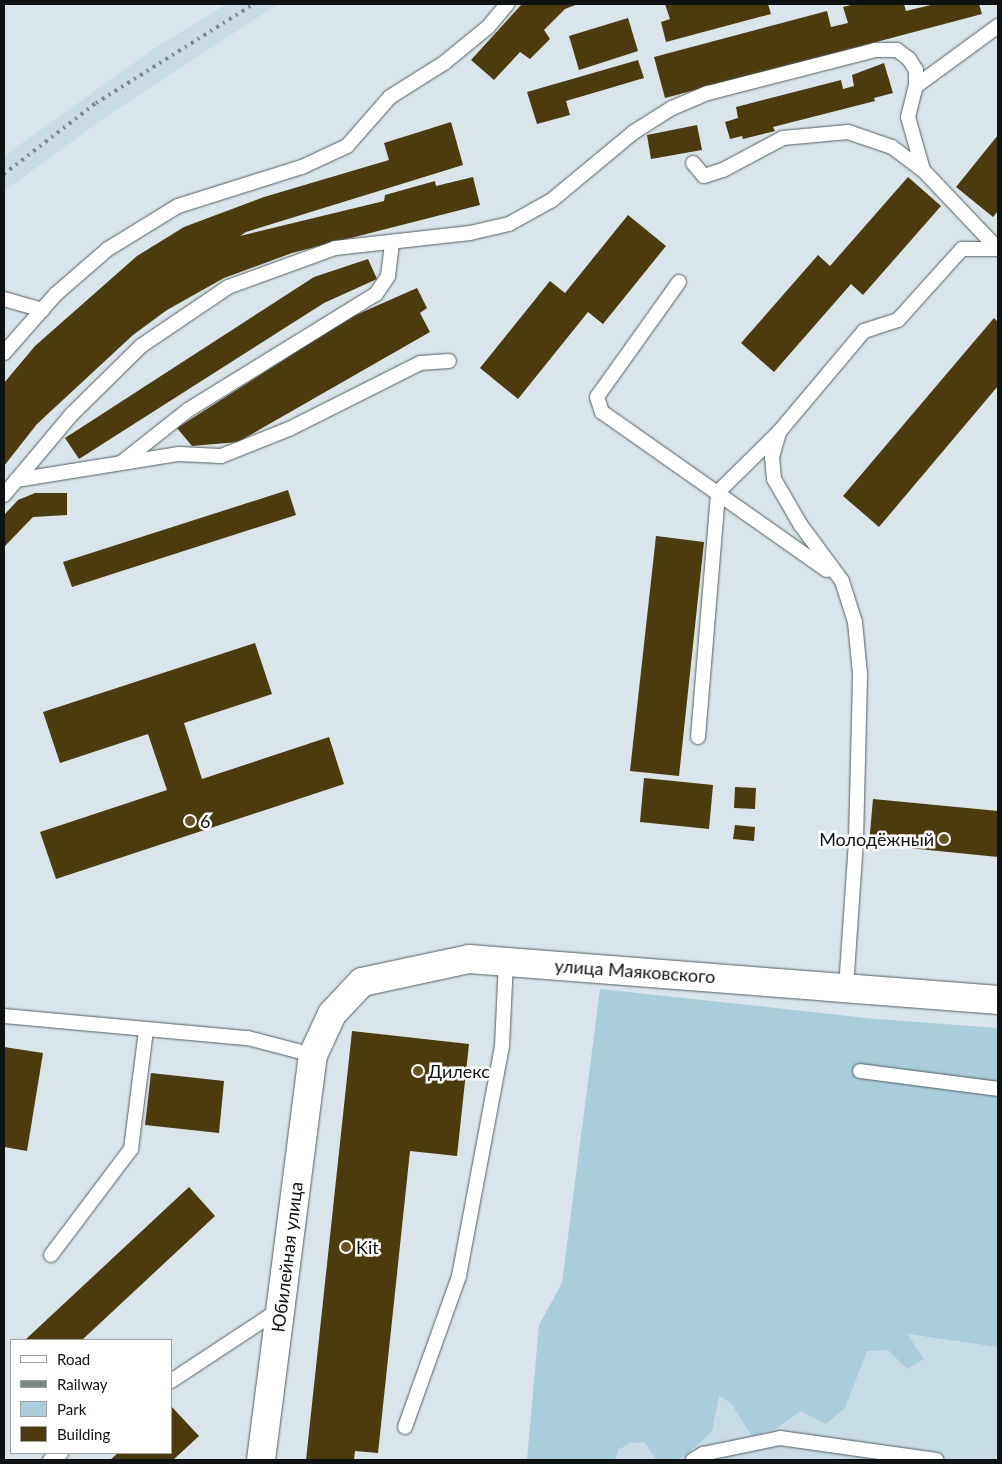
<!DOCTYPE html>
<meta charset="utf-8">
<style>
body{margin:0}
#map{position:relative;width:1002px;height:1464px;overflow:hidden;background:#d9e5ea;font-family:Lato,sans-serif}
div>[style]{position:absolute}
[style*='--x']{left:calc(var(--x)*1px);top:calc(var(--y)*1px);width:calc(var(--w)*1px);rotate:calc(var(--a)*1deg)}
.built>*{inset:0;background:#c7dce4}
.green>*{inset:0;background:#a8cddb}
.building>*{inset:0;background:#4c3b0d}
.roads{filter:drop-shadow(0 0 1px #525d61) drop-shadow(0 0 1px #525d61)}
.service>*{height:14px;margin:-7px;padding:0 7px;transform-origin:7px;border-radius:7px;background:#fff}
.tertiary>*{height:28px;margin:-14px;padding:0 14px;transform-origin:14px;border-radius:14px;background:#fff}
.rail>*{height:4px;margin-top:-2px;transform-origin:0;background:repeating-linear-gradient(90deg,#7d8689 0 2.5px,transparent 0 7.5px)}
.dots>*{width:14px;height:14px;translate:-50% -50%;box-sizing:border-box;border:2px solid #fff;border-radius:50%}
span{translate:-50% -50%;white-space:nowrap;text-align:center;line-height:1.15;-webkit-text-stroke:5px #fff;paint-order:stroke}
.poi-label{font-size:18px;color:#0e1213}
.left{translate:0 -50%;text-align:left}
.right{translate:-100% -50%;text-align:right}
.street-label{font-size:18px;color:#0e1213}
.frame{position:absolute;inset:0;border:5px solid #0e1213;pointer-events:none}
.legend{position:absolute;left:10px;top:1339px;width:162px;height:115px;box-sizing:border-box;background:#fff;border:1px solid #9fa0a1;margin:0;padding:6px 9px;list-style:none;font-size:15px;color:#0e1213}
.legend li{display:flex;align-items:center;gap:10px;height:25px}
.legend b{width:25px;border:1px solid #9fa0a1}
</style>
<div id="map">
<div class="built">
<i style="clip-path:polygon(227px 4px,278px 4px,110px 114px,4px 191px,4px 156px,155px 48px)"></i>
<i style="clip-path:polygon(561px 1286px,998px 1347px,998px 1460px,537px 1460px)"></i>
</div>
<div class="green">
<i style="clip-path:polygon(600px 989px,876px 1019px,998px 1028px,998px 1347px,907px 1334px,924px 1359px,907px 1369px,888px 1350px,867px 1351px,845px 1408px,826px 1424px,801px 1411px,775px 1429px,752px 1436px,731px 1403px,719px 1396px,712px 1431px,684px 1457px,676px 1460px,657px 1460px,644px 1442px,630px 1443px,618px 1450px,615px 1460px,527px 1460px,539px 1325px,562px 1283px)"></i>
</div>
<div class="building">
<i style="clip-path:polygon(522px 4px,578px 4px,565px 9px,544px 30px,550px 39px,530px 59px,520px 52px,494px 80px,471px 60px)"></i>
<i style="clip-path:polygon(665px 4px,768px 4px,771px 14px,666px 42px,661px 22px,670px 19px)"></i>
<i style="clip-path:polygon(855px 4px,904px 4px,906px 11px,935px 4px,979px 4px,982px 14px,665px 98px,654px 57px,827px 11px,831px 27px,848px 23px,843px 7px)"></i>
<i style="clip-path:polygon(628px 18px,638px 51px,579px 70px,569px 36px)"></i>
<i style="clip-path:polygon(638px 60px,644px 78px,566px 101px,570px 115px,537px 124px,527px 92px)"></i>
<i style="clip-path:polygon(884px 63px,893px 93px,874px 98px,875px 101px,773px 127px,775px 131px,743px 139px,742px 136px,730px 139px,725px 122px,738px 118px,736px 107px,841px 80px,843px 89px,854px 86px,852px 75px)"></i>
<i style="clip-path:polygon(451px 122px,463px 165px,246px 232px,240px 236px,384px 201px,385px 195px,435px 181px,436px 186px,473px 177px,480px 205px,292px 253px,224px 278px,167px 310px,133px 335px,37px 424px,4px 466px,4px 383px,35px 346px,137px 256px,184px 227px,264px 197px,389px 160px,384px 143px)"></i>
<i style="clip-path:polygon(697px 125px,702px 150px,651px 159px,647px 135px)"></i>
<i style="clip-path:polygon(998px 135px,998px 211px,993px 217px,956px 187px)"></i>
<i style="clip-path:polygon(908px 177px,941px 206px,863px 295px,851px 284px,774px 372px,741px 343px,818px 255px,830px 266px)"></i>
<i style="clip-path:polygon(628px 215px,666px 246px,603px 324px,588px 312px,518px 399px,480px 368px,550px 281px,565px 293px)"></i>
<i style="clip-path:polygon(368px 259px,377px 279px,324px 303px,79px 459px,65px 438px,314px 277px)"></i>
<i style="clip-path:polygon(417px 288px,427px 308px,420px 313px,430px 332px,238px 442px,192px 446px,177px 428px,349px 318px)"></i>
<i style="clip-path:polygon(994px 318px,998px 322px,998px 386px,879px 527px,843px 496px)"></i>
<i style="clip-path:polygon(288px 490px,296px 515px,72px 587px,63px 562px)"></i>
<i style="clip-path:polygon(35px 493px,67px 493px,67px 515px,33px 517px,4px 547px,4px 515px,18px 500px)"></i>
<i style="clip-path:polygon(656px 536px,704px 542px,679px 776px,630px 771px)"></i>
<i style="clip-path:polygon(255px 643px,272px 694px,184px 723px,202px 779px,329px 737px,344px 784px,56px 879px,40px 832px,167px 790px,148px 734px,60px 763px,43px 712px)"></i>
<i style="clip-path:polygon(644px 778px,713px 785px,709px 829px,640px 822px)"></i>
<i style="clip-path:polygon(735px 787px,756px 788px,755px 809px,734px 808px)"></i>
<i style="clip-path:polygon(873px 799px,998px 811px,998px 857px,869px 844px)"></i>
<i style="clip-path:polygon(735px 825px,755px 827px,754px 841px,733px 839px)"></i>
<i style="clip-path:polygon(352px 1031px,469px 1044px,457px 1156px,410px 1151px,378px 1453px,355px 1451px,354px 1460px,306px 1460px)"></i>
<i style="clip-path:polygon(4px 1047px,43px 1053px,27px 1151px,4px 1147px)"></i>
<i style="clip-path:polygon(151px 1073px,224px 1081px,219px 1133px,145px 1125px)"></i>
<i style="clip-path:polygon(189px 1187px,215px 1216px,82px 1340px,25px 1340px)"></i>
<i style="clip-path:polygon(171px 1406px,199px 1436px,173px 1460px,110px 1460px,118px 1453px,171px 1453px)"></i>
</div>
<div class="roads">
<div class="service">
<i style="--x:693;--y:163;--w:17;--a:50"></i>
<i style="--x:704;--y:176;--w:20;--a:-18"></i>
<i style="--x:723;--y:170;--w:68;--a:-28.1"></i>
<i style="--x:783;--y:138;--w:65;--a:-5.3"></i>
<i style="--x:848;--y:132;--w:46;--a:18.8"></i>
<i style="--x:892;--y:147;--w:39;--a:37"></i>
<i style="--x:923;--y:170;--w:109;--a:46.5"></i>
<i style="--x:923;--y:170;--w:55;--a:-105.8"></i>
<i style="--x:908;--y:117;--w:32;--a:-76"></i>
<i style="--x:916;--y:86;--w:102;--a:-36.2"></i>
<i style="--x:679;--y:282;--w:141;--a:125.5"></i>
<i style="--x:597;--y:397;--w:16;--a:72"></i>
<i style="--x:602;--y:412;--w:275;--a:35.1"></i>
<i style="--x:4;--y:299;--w:40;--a:16"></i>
<i style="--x:4;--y:353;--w:79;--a:-48.6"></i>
<i style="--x:56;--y:294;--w:69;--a:-40.9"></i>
<i style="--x:108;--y:249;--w:82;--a:-31.6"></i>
<i style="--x:178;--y:206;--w:130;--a:-17.5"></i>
<i style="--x:302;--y:167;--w:50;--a:-25"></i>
<i style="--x:347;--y:146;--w:65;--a:-48.7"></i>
<i style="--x:390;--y:97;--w:64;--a:-32.2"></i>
<i style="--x:444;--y:63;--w:57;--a:-39.3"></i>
<i style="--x:488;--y:27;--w:30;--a:-50"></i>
<i style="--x:121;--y:463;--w:85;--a:-38.3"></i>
<i style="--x:188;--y:410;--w:221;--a:-31.7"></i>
<i style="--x:376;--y:294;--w:22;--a:-56"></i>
<i style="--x:388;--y:276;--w:34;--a:-83"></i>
<i style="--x:16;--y:480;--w:165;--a:-9.1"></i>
<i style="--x:179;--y:454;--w:42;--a:2.7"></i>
<i style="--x:221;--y:456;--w:73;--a:-21.7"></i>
<i style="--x:289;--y:429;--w:147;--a:-26.7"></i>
<i style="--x:420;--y:363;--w:29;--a:-4"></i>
<i style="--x:4;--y:495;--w:106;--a:-50"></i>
<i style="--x:72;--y:414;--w:97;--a:-44.6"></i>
<i style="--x:141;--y:346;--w:105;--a:-34.1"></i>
<i style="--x:228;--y:287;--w:114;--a:-20"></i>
<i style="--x:335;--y:248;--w:136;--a:-6.3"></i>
<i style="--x:470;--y:233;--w:40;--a:-13"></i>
<i style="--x:509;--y:224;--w:49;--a:-29.2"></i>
<i style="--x:552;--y:200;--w:107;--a:-39.7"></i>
<i style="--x:634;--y:132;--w:45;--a:-32.3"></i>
<i style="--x:672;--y:108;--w:39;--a:-23"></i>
<i style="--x:708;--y:93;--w:172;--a:-14.4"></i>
<i style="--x:875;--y:50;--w:22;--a:0"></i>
<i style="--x:897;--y:50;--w:15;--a:37"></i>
<i style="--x:909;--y:59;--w:13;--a:58"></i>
<i style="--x:916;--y:70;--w:16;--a:90"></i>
<i style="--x:698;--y:737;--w:246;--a:-85.3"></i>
<i style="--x:718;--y:492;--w:86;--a:-44.5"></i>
<i style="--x:846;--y:988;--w:147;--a:-86.1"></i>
<i style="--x:856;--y:841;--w:167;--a:-88.6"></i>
<i style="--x:860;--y:674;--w:52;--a:-95.5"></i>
<i style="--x:855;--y:622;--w:43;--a:-107.6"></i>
<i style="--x:842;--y:581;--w:71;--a:-126.4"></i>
<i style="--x:800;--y:524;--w:52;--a:-120"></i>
<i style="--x:774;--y:479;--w:22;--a:-95"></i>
<i style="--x:772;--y:457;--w:26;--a:-74"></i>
<i style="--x:779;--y:432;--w:132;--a:-49.9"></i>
<i style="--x:864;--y:331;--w:36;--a:-18"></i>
<i style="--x:898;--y:320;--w:96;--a:-48"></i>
<i style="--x:962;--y:249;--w:36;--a:0"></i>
<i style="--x:4;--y:1016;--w:245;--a:5.2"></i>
<i style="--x:248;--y:1038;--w:67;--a:14.7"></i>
<i style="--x:860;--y:1071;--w:139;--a:7.4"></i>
<i style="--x:51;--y:1255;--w:133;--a:-53"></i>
<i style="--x:131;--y:1149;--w:120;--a:-82.8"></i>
<i style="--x:171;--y:1381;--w:131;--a:-33.4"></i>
<i style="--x:405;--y:1427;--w:160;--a:-70.3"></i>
<i style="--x:459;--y:1276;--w:234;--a:-79.4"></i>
<i style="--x:502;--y:1046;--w:85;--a:-87.3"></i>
<i style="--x:50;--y:1460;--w:13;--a:-32"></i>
<i style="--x:693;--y:1460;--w:12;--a:-31"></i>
<i style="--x:703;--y:1454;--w:79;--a:-11.7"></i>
<i style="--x:780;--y:1438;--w:158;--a:8"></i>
</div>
<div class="tertiary">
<i style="--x:261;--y:1460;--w:408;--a:-82.7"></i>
<i style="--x:313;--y:1055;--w:45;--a:-65.1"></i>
<i style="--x:332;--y:1014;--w:44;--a:-46.8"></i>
<i style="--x:362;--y:982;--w:109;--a:-12.1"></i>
<i style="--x:469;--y:959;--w:531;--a:4.43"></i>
</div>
</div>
<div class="rail">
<i style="--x:4;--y:174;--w:116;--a:-37.7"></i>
<i style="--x:96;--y:103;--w:186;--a:-32.1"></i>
</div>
<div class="dots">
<i style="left:190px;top:821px;background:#685524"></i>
<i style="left:944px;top:839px;background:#685524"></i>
<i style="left:418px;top:1071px;background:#685524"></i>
<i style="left:346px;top:1247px;background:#685524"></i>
</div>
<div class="poi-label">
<span class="left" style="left:200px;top:821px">6</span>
<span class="right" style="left:934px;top:839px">Молодёжный</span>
<span class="left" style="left:428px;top:1071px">Дилекс</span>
<span class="left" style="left:356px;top:1247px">Kit</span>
</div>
<div class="street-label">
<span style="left:635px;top:971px;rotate:4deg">улица Маяковского</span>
<span style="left:287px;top:1257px;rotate:-83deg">Юбилейная улица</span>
</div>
<div class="frame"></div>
<ul class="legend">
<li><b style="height:6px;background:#fff"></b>Road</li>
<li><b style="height:6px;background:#7d8689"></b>Railway</li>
<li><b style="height:14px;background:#a8cddb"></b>Park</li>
<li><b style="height:14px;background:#4c3b0d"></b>Building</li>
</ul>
</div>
